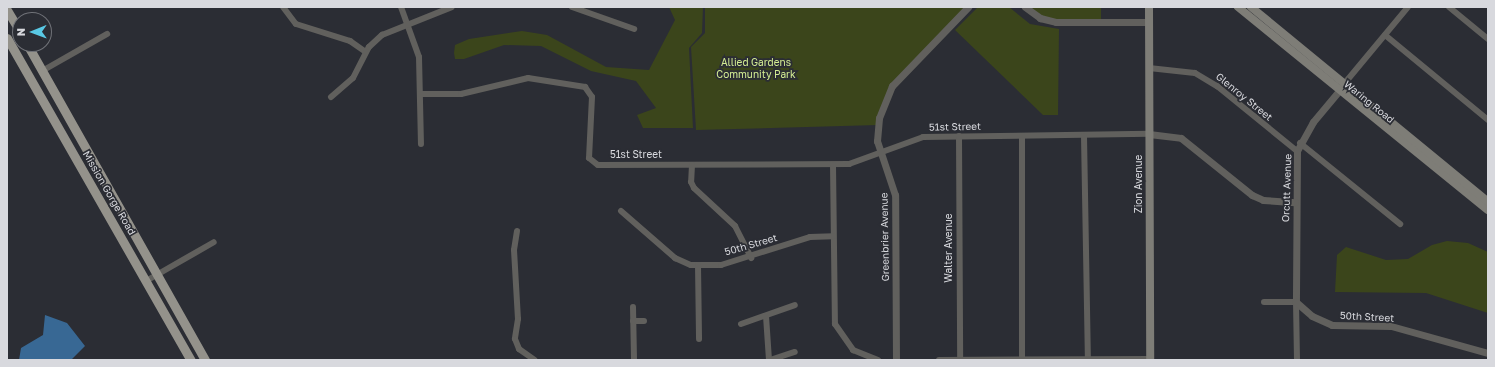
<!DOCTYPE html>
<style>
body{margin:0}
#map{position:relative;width:1495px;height:367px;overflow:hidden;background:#2b2d34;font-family:"Golos Text",sans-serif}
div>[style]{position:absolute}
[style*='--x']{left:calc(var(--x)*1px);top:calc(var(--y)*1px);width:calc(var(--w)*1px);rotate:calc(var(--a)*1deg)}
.green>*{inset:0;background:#3b451b}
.water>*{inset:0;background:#386894}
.minor>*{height:6px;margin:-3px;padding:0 3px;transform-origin:3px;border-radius:3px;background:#61605d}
.tertiary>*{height:7px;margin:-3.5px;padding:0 3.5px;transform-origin:3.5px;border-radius:3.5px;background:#61605d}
.secondary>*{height:8px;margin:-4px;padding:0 4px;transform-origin:4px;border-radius:4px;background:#7e7d77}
.primary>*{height:9px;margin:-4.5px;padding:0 4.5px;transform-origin:4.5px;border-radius:4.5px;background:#94928b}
span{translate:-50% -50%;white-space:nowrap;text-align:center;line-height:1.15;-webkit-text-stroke:3.5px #2b2d34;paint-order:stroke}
.park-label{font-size:10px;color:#d4ed92}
.street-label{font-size:10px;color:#d8d9de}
.frame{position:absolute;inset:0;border:8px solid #d8d9de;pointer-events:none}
.north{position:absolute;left:12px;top:12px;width:40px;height:40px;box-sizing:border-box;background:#2b2d34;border:1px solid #707278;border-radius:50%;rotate:269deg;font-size:11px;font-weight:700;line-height:16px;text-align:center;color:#d8d9de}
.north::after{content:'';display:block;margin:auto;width:14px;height:18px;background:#59c8e4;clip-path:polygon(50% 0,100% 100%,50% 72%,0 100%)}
</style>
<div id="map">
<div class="green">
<i style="clip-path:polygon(669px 7px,703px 7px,702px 33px,689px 48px,693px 128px,643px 128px,637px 115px,656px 108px,636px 81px,591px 71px,541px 46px,504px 45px,464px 59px,455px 59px,454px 53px,455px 45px,469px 39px,522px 31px,547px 35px,606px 67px,649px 70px,675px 20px)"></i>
<i style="clip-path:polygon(705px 7px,968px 7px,897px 81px,878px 125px,696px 130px,691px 47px,705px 33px)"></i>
<i style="clip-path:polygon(978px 7px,1009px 7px,1030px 24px,1059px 29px,1058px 115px,1043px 115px,955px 30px)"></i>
<i style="clip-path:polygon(1025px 7px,1101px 7px,1101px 21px,1055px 22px)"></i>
<i style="clip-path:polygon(1447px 241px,1468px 243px,1488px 252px,1488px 313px,1426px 293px,1335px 292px,1337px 255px,1346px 247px,1386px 260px,1408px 259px,1432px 245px)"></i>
</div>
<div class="water">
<i style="clip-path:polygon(45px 315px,67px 323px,85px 346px,71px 360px,19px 360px,21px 348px,43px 335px)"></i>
</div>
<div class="minor">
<i style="--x:283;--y:7;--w:21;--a:53"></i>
<i style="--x:296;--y:24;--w:57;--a:17.5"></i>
<i style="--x:350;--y:41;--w:19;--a:35"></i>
<i style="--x:401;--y:7;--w:53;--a:70.2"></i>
<i style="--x:419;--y:57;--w:87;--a:88.7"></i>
<i style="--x:572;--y:7;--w:66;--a:19.5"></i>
<i style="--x:1449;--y:7;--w:50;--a:39.4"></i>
<i style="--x:1385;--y:35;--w:134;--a:39.5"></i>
<i style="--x:1149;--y:68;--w:46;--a:6.2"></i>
<i style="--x:1195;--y:73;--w:26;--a:31"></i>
<i style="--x:1217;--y:86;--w:103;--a:39.1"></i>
<i style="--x:42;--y:71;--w:75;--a:-29.6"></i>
<i style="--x:1344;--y:84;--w:100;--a:-50.3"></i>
<i style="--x:420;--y:94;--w:41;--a:0"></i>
<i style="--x:461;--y:94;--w:69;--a:-13.4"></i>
<i style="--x:528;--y:78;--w:58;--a:9"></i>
<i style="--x:585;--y:87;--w:12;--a:55"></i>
<i style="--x:592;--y:97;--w:61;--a:92.8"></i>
<i style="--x:589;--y:158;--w:11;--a:38"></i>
<i style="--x:598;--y:165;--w:251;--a:-0.2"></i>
<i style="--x:849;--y:164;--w:79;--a:-20"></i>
<i style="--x:923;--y:137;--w:226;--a:-0.8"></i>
<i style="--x:331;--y:97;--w:29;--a:-41"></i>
<i style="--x:353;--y:78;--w:35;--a:-63"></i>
<i style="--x:369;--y:47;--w:18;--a:-43"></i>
<i style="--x:382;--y:35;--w:75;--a:-21.8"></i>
<i style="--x:959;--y:136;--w:224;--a:89.7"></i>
<i style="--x:1022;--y:136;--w:223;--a:90"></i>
<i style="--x:1084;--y:136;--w:223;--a:89"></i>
<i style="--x:1300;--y:143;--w:129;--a:39"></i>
<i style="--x:692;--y:165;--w:17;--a:93"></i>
<i style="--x:691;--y:182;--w:7;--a:63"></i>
<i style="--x:694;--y:188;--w:56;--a:42.8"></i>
<i style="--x:735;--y:226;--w:36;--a:63"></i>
<i style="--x:833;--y:165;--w:159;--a:89.3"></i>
<i style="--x:835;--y:324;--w:32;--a:55"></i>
<i style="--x:853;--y:350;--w:27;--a:22"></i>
<i style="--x:621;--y:211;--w:72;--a:41"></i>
<i style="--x:675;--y:258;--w:17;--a:24"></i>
<i style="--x:691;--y:265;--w:30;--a:0"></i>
<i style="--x:721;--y:265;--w:93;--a:-17.5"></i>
<i style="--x:810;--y:237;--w:23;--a:-2"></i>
<i style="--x:517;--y:231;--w:19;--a:99"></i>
<i style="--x:514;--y:250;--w:69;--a:86.7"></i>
<i style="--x:518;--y:319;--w:20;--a:99"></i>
<i style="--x:515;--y:339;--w:11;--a:68"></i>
<i style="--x:519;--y:349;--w:19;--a:35"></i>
<i style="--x:698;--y:265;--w:74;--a:89.2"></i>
<i style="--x:146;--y:281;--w:78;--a:-29.8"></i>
<i style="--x:1264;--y:302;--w:32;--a:0"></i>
<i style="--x:1296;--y:302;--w:58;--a:89"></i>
<i style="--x:633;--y:307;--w:53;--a:88.9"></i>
<i style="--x:766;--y:316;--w:44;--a:86.1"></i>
<i style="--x:633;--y:321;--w:11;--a:0"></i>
<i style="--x:741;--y:324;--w:57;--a:-19.4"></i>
<i style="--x:770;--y:360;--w:26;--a:-18"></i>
<i style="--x:939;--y:360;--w:211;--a:-0.3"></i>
</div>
<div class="tertiary">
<i style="--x:1025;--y:7;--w:19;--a:36"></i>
<i style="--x:1040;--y:18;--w:16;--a:14"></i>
<i style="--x:1056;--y:22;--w:93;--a:0"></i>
<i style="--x:1343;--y:86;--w:47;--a:129.8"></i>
<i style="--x:1313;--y:122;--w:33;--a:119"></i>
<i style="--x:1297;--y:151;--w:151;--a:90.4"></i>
<i style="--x:1296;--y:302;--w:21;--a:41"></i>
<i style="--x:1312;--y:316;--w:22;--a:24"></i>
<i style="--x:1332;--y:325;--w:59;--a:1"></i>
<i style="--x:1391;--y:326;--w:101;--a:15.6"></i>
<i style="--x:1149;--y:134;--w:32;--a:7"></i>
<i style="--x:1181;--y:138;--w:91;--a:38.8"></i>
<i style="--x:1252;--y:195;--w:12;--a:24"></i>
<i style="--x:1263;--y:200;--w:32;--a:4"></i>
<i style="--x:896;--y:360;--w:165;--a:-90.3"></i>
<i style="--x:895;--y:195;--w:57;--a:-108.4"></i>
<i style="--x:877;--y:141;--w:23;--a:-85"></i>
<i style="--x:879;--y:118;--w:35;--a:-68"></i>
<i style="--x:892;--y:86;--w:110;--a:-46.1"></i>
</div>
<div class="secondary">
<i style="--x:1149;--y:7;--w:353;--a:89.8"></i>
<i style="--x:1238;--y:7;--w:322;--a:39.1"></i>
<i style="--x:1251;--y:7;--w:307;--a:39.4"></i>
</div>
<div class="primary">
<i style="--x:7;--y:10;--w:26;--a:59"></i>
<i style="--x:7;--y:38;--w:371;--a:60.3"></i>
<i style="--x:27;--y:44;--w:363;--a:60.6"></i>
</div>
<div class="park-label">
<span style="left:756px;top:68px">Allied Gardens<br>Community Park</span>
</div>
<div class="street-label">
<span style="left:1244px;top:97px;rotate:39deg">Glenroy Street</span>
<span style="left:1369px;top:102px;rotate:39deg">Waring Road</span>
<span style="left:955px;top:127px;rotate:-1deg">51st Street</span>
<span style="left:636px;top:155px">51st Street</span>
<span style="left:1139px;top:184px;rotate:-90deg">Zion Avenue</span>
<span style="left:1287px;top:188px;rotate:-88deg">Orcutt Avenue</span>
<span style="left:109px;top:193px;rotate:60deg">Mission Gorge Road</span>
<span style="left:885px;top:237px;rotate:-91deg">Greenbrier Avenue</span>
<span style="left:751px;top:245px;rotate:-16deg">50th Street</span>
<span style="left:949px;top:248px;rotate:-90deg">Walter Avenue</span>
<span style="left:1367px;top:317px;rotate:3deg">50th Street</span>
</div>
<div class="frame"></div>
<div class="north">N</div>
</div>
